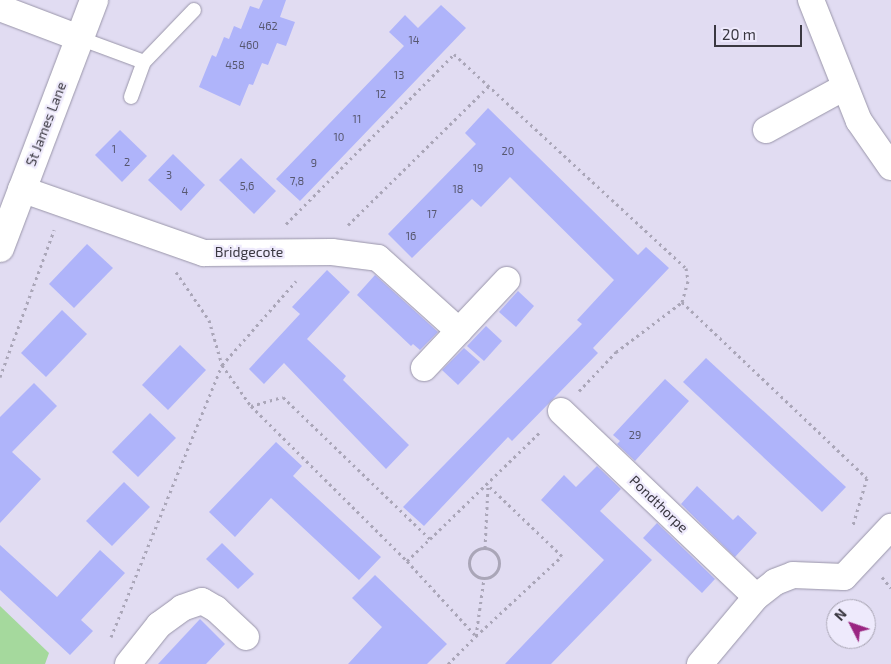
<!DOCTYPE html>
<style>
body{margin:0}
#map{position:relative;width:891px;height:664px;overflow:hidden;background:#e1dcf2;font-family:"Exo 2",sans-serif}
div>[style]{position:absolute}
[style*='--x']{left:calc(var(--x)*1px);top:calc(var(--y)*1px);width:calc(var(--w)*1px);rotate:calc(var(--a)*1deg)}
.green>*{inset:0;background:#a5d99d}
.building>*{inset:0;background:#afb4fa}
.path>*{height:3px;margin-top:-1.5px;transform-origin:0;background:repeating-linear-gradient(90deg,#aaa6b8 0 2.5px,transparent 0 6.5px)}
.path>.ring{margin:-1.5px;padding:0;box-sizing:content-box;background:none;border:3px solid #aaa6b8;border-radius:50%}
.roads{filter:drop-shadow(0 0 1px #9995a9) drop-shadow(0 0 1px #9995a9)}
.service>*{height:14px;margin:-7px;padding:0 7px;transform-origin:7px;border-radius:7px;background:#fff}
.minor>*{height:26px;margin:-13px;padding:0 13px;transform-origin:13px;border-radius:13px;background:#fff}
.tertiary>*{height:28px;margin:-14px;padding:0 14px;transform-origin:14px;border-radius:14px;background:#fff}
span{translate:-50% -50%;white-space:nowrap;text-align:center;line-height:1.15;-webkit-text-stroke:4.5px #eeeafc;paint-order:stroke}
.number-label{font-size:11px;color:#57576f}
.number-label span{-webkit-text-stroke-width:0}
.street-label{font-size:14px;color:#3a3841}
.north{position:absolute;left:826px;top:599px;width:50px;height:50px;box-sizing:border-box;background:#eeeafc;border:1px solid #a6a3b1;border-radius:50%;rotate:311deg;font-size:14px;font-weight:700;line-height:20px;text-align:center;color:#3a3841}
.north::after{content:'';display:block;margin:auto;width:18px;height:22px;background:#9a2682;clip-path:polygon(50% 0,100% 100%,50% 72%,0 100%)}
.scale{position:absolute;left:714px;top:25px;width:88px;height:22px;box-sizing:border-box;border:2px solid #3a3841;border-top:0;padding-left:6px;font-size:15px;line-height:18px;white-space:nowrap;color:#3a3841;-webkit-text-stroke:4px #eeeafc;paint-order:stroke}
</style>
<div id="map">
<div class="green">
<i style="clip-path:polygon(0 606px,49px 653px,45px 664px,0 664px)"></i>
</div>
<div class="building">
<i style="clip-path:polygon(263px 0,286px 0,280px 17px,295px 22px,286px 46px,277px 43px,268px 65px,262px 63px,253px 85px,249px 84px,240px 106px,199px 87px,212px 55px,216px 57px,224px 37px,229px 39px,234px 26px,241px 29px,250px 6px,259px 9px)"></i>
<i style="clip-path:polygon(441px 5px,466px 28px,300px 201px,276px 179px,404px 46px,389px 32px,405px 15px,418px 28px)"></i>
<i style="clip-path:polygon(488px 108px,638px 255px,646px 247px,669px 268px,593px 348px,598px 353px,512px 441px,508px 437px,424px 526px,403px 507px,582px 324px,577px 320px,614px 280px,510px 177px,481px 207px,472px 199px,412px 258px,388px 234px,476px 144px,465px 133px)"></i>
<i style="clip-path:polygon(120px 130px,147px 156px,122px 182px,95px 155px)"></i>
<i style="clip-path:polygon(173px 154px,205px 185px,181px 211px,148px 180px)"></i>
<i style="clip-path:polygon(241px 158px,276px 191px,254px 214px,219px 180px)"></i>
<i style="clip-path:polygon(87px 244px,113px 268px,74px 308px,49px 284px)"></i>
<i style="clip-path:polygon(327px 270px,350px 292px,307px 339px,346px 376px,343px 380px,409px 445px,386px 469px,284px 363px,264px 384px,249px 369px,300px 314px,292px 307px)"></i>
<i style="clip-path:polygon(375px 275px,438px 332px,420px 350px,413px 344px,411px 346px,357px 295px)"></i>
<i style="clip-path:polygon(518px 291px,534px 306px,516px 327px,499px 312px)"></i>
<i style="clip-path:polygon(62px 310px,87px 334px,46px 377px,21px 353px)"></i>
<i style="clip-path:polygon(486px 326px,502px 341px,484px 361px,467px 346px)"></i>
<i style="clip-path:polygon(180px 345px,206px 370px,168px 410px,142px 385px)"></i>
<i style="clip-path:polygon(464px 348px,480px 362px,458px 385px,442px 370px)"></i>
<i style="clip-path:polygon(706px 358px,846px 487px,822px 512px,683px 382px)"></i>
<i style="clip-path:polygon(665px 379px,689px 401px,635px 461px,617px 444px,620px 441px,613px 435px)"></i>
<i style="clip-path:polygon(34px 383px,57px 406px,12px 452px,41px 479px,0 523px,0 417px)"></i>
<i style="clip-path:polygon(150px 413px,176px 438px,138px 477px,112px 452px)"></i>
<i style="clip-path:polygon(276px 442px,302px 466px,293px 476px,381px 557px,359px 580px,271px 498px,235px 537px,209px 512px)"></i>
<i style="clip-path:polygon(597px 466px,621px 489px,600px 511px,652px 560px,551px 664px,505px 664px,604px 560px,541px 500px,564px 475px,576px 487px)"></i>
<i style="clip-path:polygon(124px 482px,150px 507px,112px 546px,86px 521px)"></i>
<i style="clip-path:polygon(697px 486px,733px 520px,738px 515px,757px 533px,735px 557px,681px 504px)"></i>
<i style="clip-path:polygon(657px 523px,715px 579px,702px 593px,643px 538px)"></i>
<i style="clip-path:polygon(222px 543px,254px 574px,238px 589px,206px 559px)"></i>
<i style="clip-path:polygon(0 545px,57px 597px,100px 550px,125px 573px,81px 620px,93px 631px,70px 655px,0 590px)"></i>
<i style="clip-path:polygon(375px 575px,447px 644px,427px 664px,348px 664px,382px 627px,352px 598px)"></i>
<i style="clip-path:polygon(200px 619px,225px 644px,206px 664px,158px 664px)"></i>
</div>
<div class="path">
<i style="--x:286;--y:224;--w:239;--a:-45.3"></i>
<i style="--x:454;--y:54;--w:316;--a:42.7"></i>
<i style="--x:686;--y:268;--w:13;--a:81"></i>
<i style="--x:688;--y:281;--w:22;--a:106"></i>
<i style="--x:682;--y:302;--w:255;--a:43.6"></i>
<i style="--x:867;--y:478;--w:49;--a:106.6"></i>
<i style="--x:348;--y:225;--w:197;--a:-44.6"></i>
<i style="--x:176;--y:272;--w:58;--a:55.5"></i>
<i style="--x:209;--y:320;--w:47;--a:73.9"></i>
<i style="--x:222;--y:365;--w:50;--a:54.7"></i>
<i style="--x:251;--y:406;--w:220;--a:44.8"></i>
<i style="--x:407;--y:561;--w:102;--a:47.4"></i>
<i style="--x:476;--y:636;--w:117;--a:-42.9"></i>
<i style="--x:562;--y:556;--w:103;--a:-136.2"></i>
<i style="--x:0;--y:377;--w:157;--a:-69.8"></i>
<i style="--x:579;--y:391;--w:54;--a:-46.5"></i>
<i style="--x:616;--y:352;--w:83;--a:-37.1"></i>
<i style="--x:251;--y:406;--w:33;--a:-16"></i>
<i style="--x:283;--y:397;--w:204;--a:44"></i>
<i style="--x:430;--y:539;--w:156;--a:-44.2"></i>
<i class="ring" style="left:469px;top:548px;width:27px;height:27px"></i>
<i style="--x:485;--y:548;--w:62;--a:-87.2"></i>
<i style="--x:407;--y:561;--w:32;--a:-44"></i>
<i style="--x:882;--y:577;--w:14;--a:51"></i>
<i style="--x:111;--y:637;--w:294;--a:-67.8"></i>
<i style="--x:222;--y:365;--w:112;--a:-48.6"></i>
<i style="--x:448;--y:664;--w:40;--a:-45"></i>
<i style="--x:476;--y:636;--w:59;--a:-82.1"></i>
</div>
<div class="roads">
<div class="service">
<i style="--x:79;--y:38;--w:69;--a:20.3"></i>
<i style="--x:144;--y:62;--w:72;--a:-46.1"></i>
<i style="--x:131;--y:97;--w:37;--a:-70"></i>
</div>
<div class="minor">
<i style="--x:811;--y:0;--w:130;--a:68.4"></i>
<i style="--x:859;--y:121;--w:56;--a:55.2"></i>
<i style="--x:0;--y:8;--w:85;--a:20.8"></i>
<i style="--x:766;--y:130;--w:90;--a:-28.6"></i>
<i style="--x:21;--y:189;--w:194;--a:19.3"></i>
<i style="--x:204;--y:253;--w:128;--a:-0.4"></i>
<i style="--x:332;--y:252;--w:46;--a:7.4"></i>
<i style="--x:378;--y:258;--w:109;--a:42"></i>
<i style="--x:424;--y:368;--w:121;--a:-46.7"></i>
<i style="--x:561;--y:411;--w:269;--a:43.6"></i>
<i style="--x:128;--y:664;--w:50;--a:-51.5"></i>
<i style="--x:159;--y:625;--w:29;--a:-36"></i>
<i style="--x:182;--y:608;--w:21;--a:-19"></i>
<i style="--x:202;--y:601;--w:16;--a:30"></i>
<i style="--x:216;--y:609;--w:41;--a:43"></i>
<i style="--x:700;--y:664;--w:87;--a:-50.1"></i>
<i style="--x:756;--y:597;--w:24;--a:-38"></i>
<i style="--x:775;--y:582;--w:19;--a:-21"></i>
<i style="--x:793;--y:575;--w:51;--a:2.2"></i>
<i style="--x:844;--y:577;--w:69;--a:-46.8"></i>
</div>
<div class="tertiary">
<i style="--x:0;--y:248;--w:265;--a:-69.2"></i>
</div>
</div>
<div class="number-label">
<span style="left:268px;top:26px">462</span>
<span style="left:414px;top:40px">14</span>
<span style="left:249px;top:45px">460</span>
<span style="left:235px;top:65px">458</span>
<span style="left:399px;top:75px">13</span>
<span style="left:381px;top:94px">12</span>
<span style="left:357px;top:119px">11</span>
<span style="left:339px;top:137px">10</span>
<span style="left:114px;top:149px">1</span>
<span style="left:508px;top:151px">20</span>
<span style="left:127px;top:162px">2</span>
<span style="left:314px;top:163px">9</span>
<span style="left:478px;top:168px">19</span>
<span style="left:169px;top:175px">3</span>
<span style="left:297px;top:181px">7,8</span>
<span style="left:247px;top:186px">5,6</span>
<span style="left:458px;top:189px">18</span>
<span style="left:185px;top:191px">4</span>
<span style="left:432px;top:214px">17</span>
<span style="left:411px;top:236px">16</span>
<span style="left:635px;top:435px">29</span>
</div>
<div class="street-label">
<span style="left:46px;top:124px;rotate:-69deg">St James Lane</span>
<span style="left:249px;top:252px">Bridgecote</span>
<span style="left:659px;top:504px;rotate:44deg">Pondthorpe</span>
</div>
<div class="north">N</div>
<div class="scale">20 m</div>
</div>
